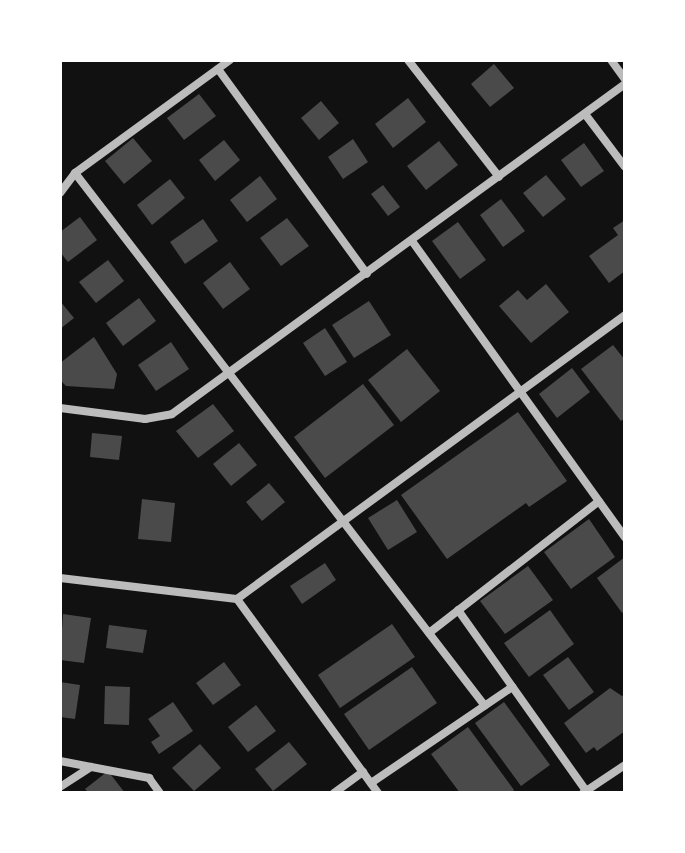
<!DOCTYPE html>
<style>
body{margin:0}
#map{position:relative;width:685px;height:853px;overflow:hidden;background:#111;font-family:Quicksand,sans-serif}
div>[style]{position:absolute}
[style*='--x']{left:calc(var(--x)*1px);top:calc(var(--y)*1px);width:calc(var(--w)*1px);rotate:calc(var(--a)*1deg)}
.building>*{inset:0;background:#4a4a4a}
.minor>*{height:8px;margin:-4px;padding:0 4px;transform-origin:4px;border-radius:4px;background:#bcbcbc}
span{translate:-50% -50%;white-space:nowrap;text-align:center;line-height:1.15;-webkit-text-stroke:6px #fff;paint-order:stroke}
.frame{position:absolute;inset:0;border:62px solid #fff;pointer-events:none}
</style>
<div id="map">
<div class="building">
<i style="clip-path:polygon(494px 64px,514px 88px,490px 107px,471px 84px)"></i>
<i style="clip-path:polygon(199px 94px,216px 116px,184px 140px,167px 118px)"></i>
<i style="clip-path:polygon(408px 98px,426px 122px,393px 148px,375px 124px)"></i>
<i style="clip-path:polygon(321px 101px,339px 123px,319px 140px,301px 118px)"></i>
<i style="clip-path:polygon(133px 138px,152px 161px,124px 184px,105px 161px)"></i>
<i style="clip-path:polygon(353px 139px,368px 162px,343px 179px,328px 157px)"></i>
<i style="clip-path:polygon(224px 140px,240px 160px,215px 181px,199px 160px)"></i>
<i style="clip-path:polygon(439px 141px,458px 165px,426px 190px,407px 166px)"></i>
<i style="clip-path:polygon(584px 143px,604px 171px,581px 187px,561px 160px)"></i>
<i style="clip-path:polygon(546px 175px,566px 199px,543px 217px,523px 193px)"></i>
<i style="clip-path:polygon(260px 176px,277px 199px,247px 222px,230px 200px)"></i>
<i style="clip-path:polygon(170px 179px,185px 198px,152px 225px,137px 205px)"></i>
<i style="clip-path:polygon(383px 185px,400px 207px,388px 216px,371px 194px)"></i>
<i style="clip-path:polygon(501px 199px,525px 231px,503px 247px,480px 215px)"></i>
<i style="clip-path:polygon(80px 217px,97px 240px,68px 262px,60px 252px,60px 232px)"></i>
<i style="clip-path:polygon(287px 218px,309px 246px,281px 266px,260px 238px)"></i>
<i style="clip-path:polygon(203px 219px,218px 241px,185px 264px,170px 242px)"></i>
<i style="clip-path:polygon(625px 220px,625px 271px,609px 283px,589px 256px,618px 235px,613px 228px)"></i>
<i style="clip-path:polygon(458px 222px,486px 260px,460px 279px,432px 241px)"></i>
<i style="clip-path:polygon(108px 260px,124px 281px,96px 303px,79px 282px)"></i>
<i style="clip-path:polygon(230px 262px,250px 289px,223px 309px,203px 283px)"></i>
<i style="clip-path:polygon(546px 284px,569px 312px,531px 343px,499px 306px,518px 290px,527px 300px)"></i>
<i style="clip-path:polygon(139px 298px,156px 321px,123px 346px,106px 323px)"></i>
<i style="clip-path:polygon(60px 301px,74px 318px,60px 329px)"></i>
<i style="clip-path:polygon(369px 301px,391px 335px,354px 358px,332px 325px)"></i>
<i style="clip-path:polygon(325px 328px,347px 362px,325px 376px,303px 343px)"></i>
<i style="clip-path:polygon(94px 337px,117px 374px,114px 389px,66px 386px,60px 380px,60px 363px)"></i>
<i style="clip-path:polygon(171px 342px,189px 369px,156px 391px,138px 365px)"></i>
<i style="clip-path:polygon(613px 345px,625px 360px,625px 418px,621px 421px,581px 369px)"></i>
<i style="clip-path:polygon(407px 349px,440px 391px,401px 422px,368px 380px)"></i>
<i style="clip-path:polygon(572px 368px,590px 392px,557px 418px,539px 394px)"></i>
<i style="clip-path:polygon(363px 384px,394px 425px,325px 478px,294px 437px)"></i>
<i style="clip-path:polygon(213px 404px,234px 431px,198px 458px,176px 431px)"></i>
<i style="clip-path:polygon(518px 412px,567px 481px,529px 507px,526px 503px,447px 559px,401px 495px)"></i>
<i style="clip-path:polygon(92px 433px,122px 436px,119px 460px,90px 457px)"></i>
<i style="clip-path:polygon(239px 443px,257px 465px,231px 486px,213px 464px)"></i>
<i style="clip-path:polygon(269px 483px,285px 502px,262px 521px,246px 502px)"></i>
<i style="clip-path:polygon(142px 499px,175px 503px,171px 542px,138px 539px)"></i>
<i style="clip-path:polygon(397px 500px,417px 532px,388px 550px,368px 518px)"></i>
<i style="clip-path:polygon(589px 519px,615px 557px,571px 589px,544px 552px)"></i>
<i style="clip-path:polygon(625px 557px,625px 610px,622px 613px,597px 578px)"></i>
<i style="clip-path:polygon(325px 563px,336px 580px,302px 604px,290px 586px)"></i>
<i style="clip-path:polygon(528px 566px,553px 600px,505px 634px,480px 601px)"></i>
<i style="clip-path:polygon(550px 610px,574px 644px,529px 677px,504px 643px)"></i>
<i style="clip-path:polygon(63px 614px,91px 618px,84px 663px,60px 660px)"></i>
<i style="clip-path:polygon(392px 624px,415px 657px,340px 708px,318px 675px)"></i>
<i style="clip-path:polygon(109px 625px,147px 630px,143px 653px,106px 648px)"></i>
<i style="clip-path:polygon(568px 657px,594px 692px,569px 710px,543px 675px)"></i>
<i style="clip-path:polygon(224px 662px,241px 685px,213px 705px,196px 683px)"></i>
<i style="clip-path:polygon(412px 667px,437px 703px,369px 750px,344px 714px)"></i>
<i style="clip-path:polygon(60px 682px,80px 685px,75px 719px,60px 717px)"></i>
<i style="clip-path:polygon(105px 686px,130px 687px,129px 725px,104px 724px)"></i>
<i style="clip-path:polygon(610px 688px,622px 696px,625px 694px,625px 731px,597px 751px,594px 747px,586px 753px,564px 723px)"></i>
<i style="clip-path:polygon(173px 702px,193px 731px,159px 754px,151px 742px,160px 736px,148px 719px)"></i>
<i style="clip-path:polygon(504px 702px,550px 765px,521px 786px,475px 723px)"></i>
<i style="clip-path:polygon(256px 705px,276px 731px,248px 752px,228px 727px)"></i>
<i style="clip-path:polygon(468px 727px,514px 790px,511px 793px,460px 793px,431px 754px)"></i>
<i style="clip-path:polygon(289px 742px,307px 764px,273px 791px,255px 769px)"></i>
<i style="clip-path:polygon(200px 744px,221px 768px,194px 791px,172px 768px)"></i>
<i style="clip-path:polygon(108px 771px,125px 793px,89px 793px,85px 789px)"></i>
</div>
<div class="minor">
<i style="--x:408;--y:60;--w:148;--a:52.1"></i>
<i style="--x:611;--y:60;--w:24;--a:54"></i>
<i style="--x:218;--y:69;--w:253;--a:54"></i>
<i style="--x:585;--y:114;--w:66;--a:53"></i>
<i style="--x:75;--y:173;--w:672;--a:52.43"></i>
<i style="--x:60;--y:193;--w:25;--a:-53"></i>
<i style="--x:75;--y:173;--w:192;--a:-36.1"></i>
<i style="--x:412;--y:241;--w:365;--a:54.3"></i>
<i style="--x:60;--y:408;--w:86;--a:7.4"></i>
<i style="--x:145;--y:419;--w:27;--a:-10"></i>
<i style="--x:172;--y:414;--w:560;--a:-36.07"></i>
<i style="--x:60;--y:578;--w:178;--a:6.8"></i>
<i style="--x:237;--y:599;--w:240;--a:54"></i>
<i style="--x:237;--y:599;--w:481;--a:-36.2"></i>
<i style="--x:458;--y:610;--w:222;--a:54.7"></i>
<i style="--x:429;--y:633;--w:215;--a:-37.8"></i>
<i style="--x:60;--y:761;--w:91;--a:10.8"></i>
<i style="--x:149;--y:778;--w:19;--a:54"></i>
<i style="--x:371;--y:783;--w:171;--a:-34.2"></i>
<i style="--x:60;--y:787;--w:37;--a:-33"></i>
<i style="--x:334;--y:793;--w:36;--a:-36"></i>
<i style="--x:583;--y:793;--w:50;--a:-33.7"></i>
</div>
<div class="frame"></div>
</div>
